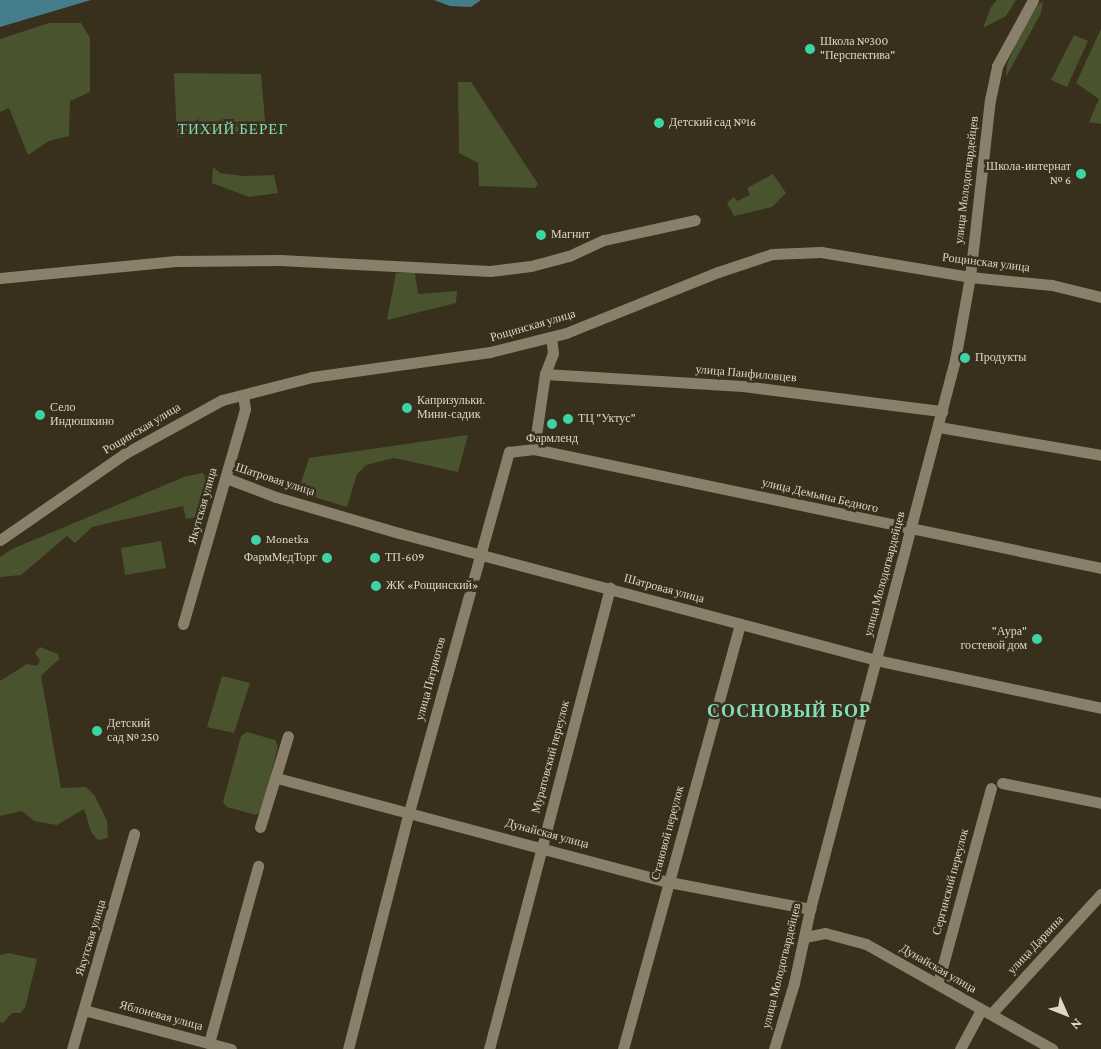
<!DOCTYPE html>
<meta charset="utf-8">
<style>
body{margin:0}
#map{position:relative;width:1101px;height:1049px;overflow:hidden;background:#382f1d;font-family:"Crimson Pro",serif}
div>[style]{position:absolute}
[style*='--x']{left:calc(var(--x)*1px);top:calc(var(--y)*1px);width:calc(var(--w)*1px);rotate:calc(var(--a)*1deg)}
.green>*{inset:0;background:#49532e}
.water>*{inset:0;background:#467d8c}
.minor>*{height:11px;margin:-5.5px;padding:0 5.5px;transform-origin:5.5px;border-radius:5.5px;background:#897f6a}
.dots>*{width:14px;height:14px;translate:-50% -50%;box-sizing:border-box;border:2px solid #382f1d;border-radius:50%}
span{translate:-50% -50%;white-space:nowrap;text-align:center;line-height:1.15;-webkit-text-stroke:5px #382f1d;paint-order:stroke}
.poi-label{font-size:12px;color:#dcd6cb}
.left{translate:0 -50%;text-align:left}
.right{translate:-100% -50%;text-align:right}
.street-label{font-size:12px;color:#dcd6cb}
.quarter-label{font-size:15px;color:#83ddba;letter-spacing:1px}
.district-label{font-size:18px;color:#83ddba;font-weight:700;letter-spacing:1px}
.north{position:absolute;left:1041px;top:989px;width:50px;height:50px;-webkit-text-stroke:4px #382f1d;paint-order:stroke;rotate:134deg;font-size:14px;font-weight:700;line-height:20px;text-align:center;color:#dcd6cb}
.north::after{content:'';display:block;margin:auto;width:18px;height:22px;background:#dcd6cb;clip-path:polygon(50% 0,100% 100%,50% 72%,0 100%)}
</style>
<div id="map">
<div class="green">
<i style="clip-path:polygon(997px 0,1016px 0,1006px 16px,983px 28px,991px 7px)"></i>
<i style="clip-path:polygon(1043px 1px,1041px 13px,1006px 77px,1007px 64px,1019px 37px,1037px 6px)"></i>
<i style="clip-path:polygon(49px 23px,81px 23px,90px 38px,90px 92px,70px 101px,69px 136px,49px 141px,28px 155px,9px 108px,0 112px,0 39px)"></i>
<i style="clip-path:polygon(1101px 29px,1101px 124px,1089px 122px,1099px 99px,1076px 83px)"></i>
<i style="clip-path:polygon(1074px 35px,1088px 41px,1067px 87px,1051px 80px)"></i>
<i style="clip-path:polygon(174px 73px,261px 74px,266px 131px,177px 137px)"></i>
<i style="clip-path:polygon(458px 82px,471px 82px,538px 184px,535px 188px,479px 186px,478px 163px,459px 153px)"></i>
<i style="clip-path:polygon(213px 167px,220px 173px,244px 176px,274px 175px,278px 193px,249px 197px,212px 183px)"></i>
<i style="clip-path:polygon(773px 174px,786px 193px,772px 207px,734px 216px,727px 203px,734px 197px,737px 201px,750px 195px,747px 188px)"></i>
<i style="clip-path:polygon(396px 273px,415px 273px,418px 294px,457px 291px,456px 303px,387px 320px)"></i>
<i style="clip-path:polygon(468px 435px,458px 472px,394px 458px,366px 465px,357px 474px,347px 507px,298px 492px,309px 458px)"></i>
<i style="clip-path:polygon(202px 473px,214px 484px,202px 516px,186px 519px,183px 506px,92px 527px,75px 543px,67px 536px,21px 575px,0 577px,0 557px,12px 549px,184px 477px)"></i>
<i style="clip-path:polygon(161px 541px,166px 568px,125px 575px,121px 548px)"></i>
<i style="clip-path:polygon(40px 647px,58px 654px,59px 659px,41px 676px,61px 788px,86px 787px,95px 796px,107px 821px,108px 838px,98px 840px,91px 832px,84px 809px,57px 825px,34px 821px,22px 811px,0 816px,0 681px,27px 664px,37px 666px,40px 661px,35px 653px)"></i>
<i style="clip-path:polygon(222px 676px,250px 683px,234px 733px,207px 727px)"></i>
<i style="clip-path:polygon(247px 732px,275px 740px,278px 746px,262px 810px,256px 815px,227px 807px,223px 802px,241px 736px)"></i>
<i style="clip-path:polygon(8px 953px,37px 959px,25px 1008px,20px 1013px,12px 1013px,3px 1023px,0 1022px,0 955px)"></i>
</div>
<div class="water">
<i style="clip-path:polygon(0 0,91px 0,0 27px)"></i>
<i style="clip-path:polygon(434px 0,481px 0,471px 7px,450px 6px)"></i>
</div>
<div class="minor">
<i style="--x:0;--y:278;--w:179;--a:-5.5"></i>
<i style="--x:178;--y:261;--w:102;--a:-0.6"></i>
<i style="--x:280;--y:260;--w:210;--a:3"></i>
<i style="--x:490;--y:271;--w:41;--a:-7"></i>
<i style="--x:531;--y:266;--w:39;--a:-15"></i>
<i style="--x:569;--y:256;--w:38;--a:-25"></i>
<i style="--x:604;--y:240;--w:93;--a:-12.4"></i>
<i style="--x:545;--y:374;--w:198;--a:3.5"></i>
<i style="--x:743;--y:386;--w:201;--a:7.2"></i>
<i style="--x:939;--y:427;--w:164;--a:9.8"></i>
<i style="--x:534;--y:449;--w:76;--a:-81.7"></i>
<i style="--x:545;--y:374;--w:22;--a:-69"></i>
<i style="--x:553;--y:353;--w:16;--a:-97"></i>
<i style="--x:226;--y:478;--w:53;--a:20.8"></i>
<i style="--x:276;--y:497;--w:128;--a:16.3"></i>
<i style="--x:399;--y:533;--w:494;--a:14.9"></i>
<i style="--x:876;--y:660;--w:230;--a:12"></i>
<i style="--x:0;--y:540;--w:151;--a:-34.7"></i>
<i style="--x:124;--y:454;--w:112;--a:-28.9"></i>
<i style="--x:222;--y:400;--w:93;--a:-14.3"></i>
<i style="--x:312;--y:377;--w:180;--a:-8"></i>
<i style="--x:490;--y:352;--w:78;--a:-14"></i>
<i style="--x:566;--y:333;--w:164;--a:-21.9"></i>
<i style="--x:718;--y:272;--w:57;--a:-18.4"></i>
<i style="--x:772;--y:254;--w:49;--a:-2.3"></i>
<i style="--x:821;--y:252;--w:151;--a:9.5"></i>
<i style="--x:970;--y:277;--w:82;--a:5.6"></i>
<i style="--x:1052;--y:285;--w:50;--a:13.8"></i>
<i style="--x:183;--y:624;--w:224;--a:-73.9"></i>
<i style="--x:245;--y:409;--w:14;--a:-98"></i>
<i style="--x:277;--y:778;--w:406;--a:14.9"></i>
<i style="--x:669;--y:882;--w:144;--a:10.8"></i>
<i style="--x:1002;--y:783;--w:101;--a:11.4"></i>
<i style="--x:260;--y:827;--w:95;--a:-72.9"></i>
<i style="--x:805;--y:937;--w:20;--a:-11"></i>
<i style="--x:825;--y:933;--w:42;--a:15"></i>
<i style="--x:866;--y:944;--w:214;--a:29.4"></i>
<i style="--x:938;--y:983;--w:202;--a:-74.8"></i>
<i style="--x:84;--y:1010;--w:152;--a:14.9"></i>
<i style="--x:991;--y:1014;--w:163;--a:-47.5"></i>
<i style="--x:209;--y:1043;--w:184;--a:-74.5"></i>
<i style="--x:72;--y:1049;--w:224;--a:-73.9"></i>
<i style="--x:348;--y:1049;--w:245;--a:-75.6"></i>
<i style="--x:409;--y:812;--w:374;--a:-74.5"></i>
<i style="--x:509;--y:452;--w:25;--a:-7"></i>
<i style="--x:534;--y:449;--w:579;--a:11.85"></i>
<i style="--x:489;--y:1049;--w:477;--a:-75.3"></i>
<i style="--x:623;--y:1049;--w:441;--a:-74.6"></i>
<i style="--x:774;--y:1049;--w:69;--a:-73.1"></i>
<i style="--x:794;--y:983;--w:76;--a:-77.8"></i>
<i style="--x:810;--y:909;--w:568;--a:-75.21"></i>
<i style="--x:955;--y:360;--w:84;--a:-79.8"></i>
<i style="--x:970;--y:277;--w:178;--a:-83.6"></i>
<i style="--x:990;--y:100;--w:35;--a:-78"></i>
<i style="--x:997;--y:66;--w:75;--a:-61.4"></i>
<i style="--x:960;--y:1049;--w:44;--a:-61.7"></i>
</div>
<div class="dots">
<i style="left:810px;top:49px;background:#3cd4a4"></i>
<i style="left:659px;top:123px;background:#3cd4a4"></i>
<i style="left:1081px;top:174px;background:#3cd4a4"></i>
<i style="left:541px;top:235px;background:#3cd4a4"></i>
<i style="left:965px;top:358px;background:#3cd4a4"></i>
<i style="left:407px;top:408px;background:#3cd4a4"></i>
<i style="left:40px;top:415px;background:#3cd4a4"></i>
<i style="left:568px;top:419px;background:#3cd4a4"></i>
<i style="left:552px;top:424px;background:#3cd4a4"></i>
<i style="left:256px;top:540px;background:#3cd4a4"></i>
<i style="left:327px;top:558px;background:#3cd4a4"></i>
<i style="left:375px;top:558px;background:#3cd4a4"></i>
<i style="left:376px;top:586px;background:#3cd4a4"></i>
<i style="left:1037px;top:639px;background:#3cd4a4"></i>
<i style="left:97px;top:731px;background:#3cd4a4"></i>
</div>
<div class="poi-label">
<span class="left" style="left:820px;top:49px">Школа №300<br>"Перспектива"</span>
<span class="left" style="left:669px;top:123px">Детский сад №16</span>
<span class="right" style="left:1071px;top:174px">Школа-интернат<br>№ 6</span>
<span class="left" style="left:551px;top:235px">Магнит</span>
<span class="left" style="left:975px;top:358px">Продукты</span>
<span class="left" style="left:417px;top:408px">Капризульки.<br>Мини-садик</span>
<span class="left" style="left:50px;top:415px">Село<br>Индюшкино</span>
<span class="left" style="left:578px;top:419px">ТЦ "Уктус"</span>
<span style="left:552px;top:439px">Фармленд</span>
<span class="left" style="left:266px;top:540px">Monetka</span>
<span class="right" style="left:317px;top:558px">ФармМедТорг</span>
<span class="left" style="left:385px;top:558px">ТП-609</span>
<span class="left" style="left:386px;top:586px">ЖК «Рощинский»</span>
<span class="right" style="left:1027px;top:639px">"Аура"<br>гостевой дом</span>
<span class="left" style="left:107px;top:731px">Детский<br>сад № 250</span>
</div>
<div class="street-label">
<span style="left:967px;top:180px;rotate:-83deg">улица Молодогвардейцев</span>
<span style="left:986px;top:263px;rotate:7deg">Рощинская улица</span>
<span style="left:533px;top:326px;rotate:-16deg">Рощинская улица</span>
<span style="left:746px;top:374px;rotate:5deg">улица Панфиловцев</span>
<span style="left:142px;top:429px;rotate:-31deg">Рощинская улица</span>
<span style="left:275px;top:480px;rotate:18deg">Шатровая улица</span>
<span style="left:820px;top:496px;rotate:13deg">улица Демьяна Бедного</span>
<span style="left:203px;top:506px;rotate:-74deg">Якутская улица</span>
<span style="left:885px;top:574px;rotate:-75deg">улица Молодогвардейцев</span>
<span style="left:664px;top:589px;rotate:15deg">Шатровая улица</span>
<span style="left:431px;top:679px;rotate:-75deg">улица Патриотов</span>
<span style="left:551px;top:757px;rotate:-75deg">Муратовский переулок</span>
<span style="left:668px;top:833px;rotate:-75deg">Становой переулок</span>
<span style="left:547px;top:834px;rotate:15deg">Дунайская улица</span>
<span style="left:951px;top:882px;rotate:-75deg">Сергинский переулок</span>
<span style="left:91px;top:938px;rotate:-73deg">Якутская улица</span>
<span style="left:1036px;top:945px;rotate:-47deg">улица Дарвина</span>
<span style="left:782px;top:966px;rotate:-76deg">улица Молодогвардейцев</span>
<span style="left:938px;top:969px;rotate:30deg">Дунайская улица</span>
<span style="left:161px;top:1016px;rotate:15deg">Яблоневая улица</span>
</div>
<div class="quarter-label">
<span style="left:233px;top:130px">ТИХИЙ БЕРЕГ</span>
</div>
<div class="district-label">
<span style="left:789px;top:711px">СОСНОВЫЙ БОР</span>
</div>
<div class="north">N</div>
</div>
